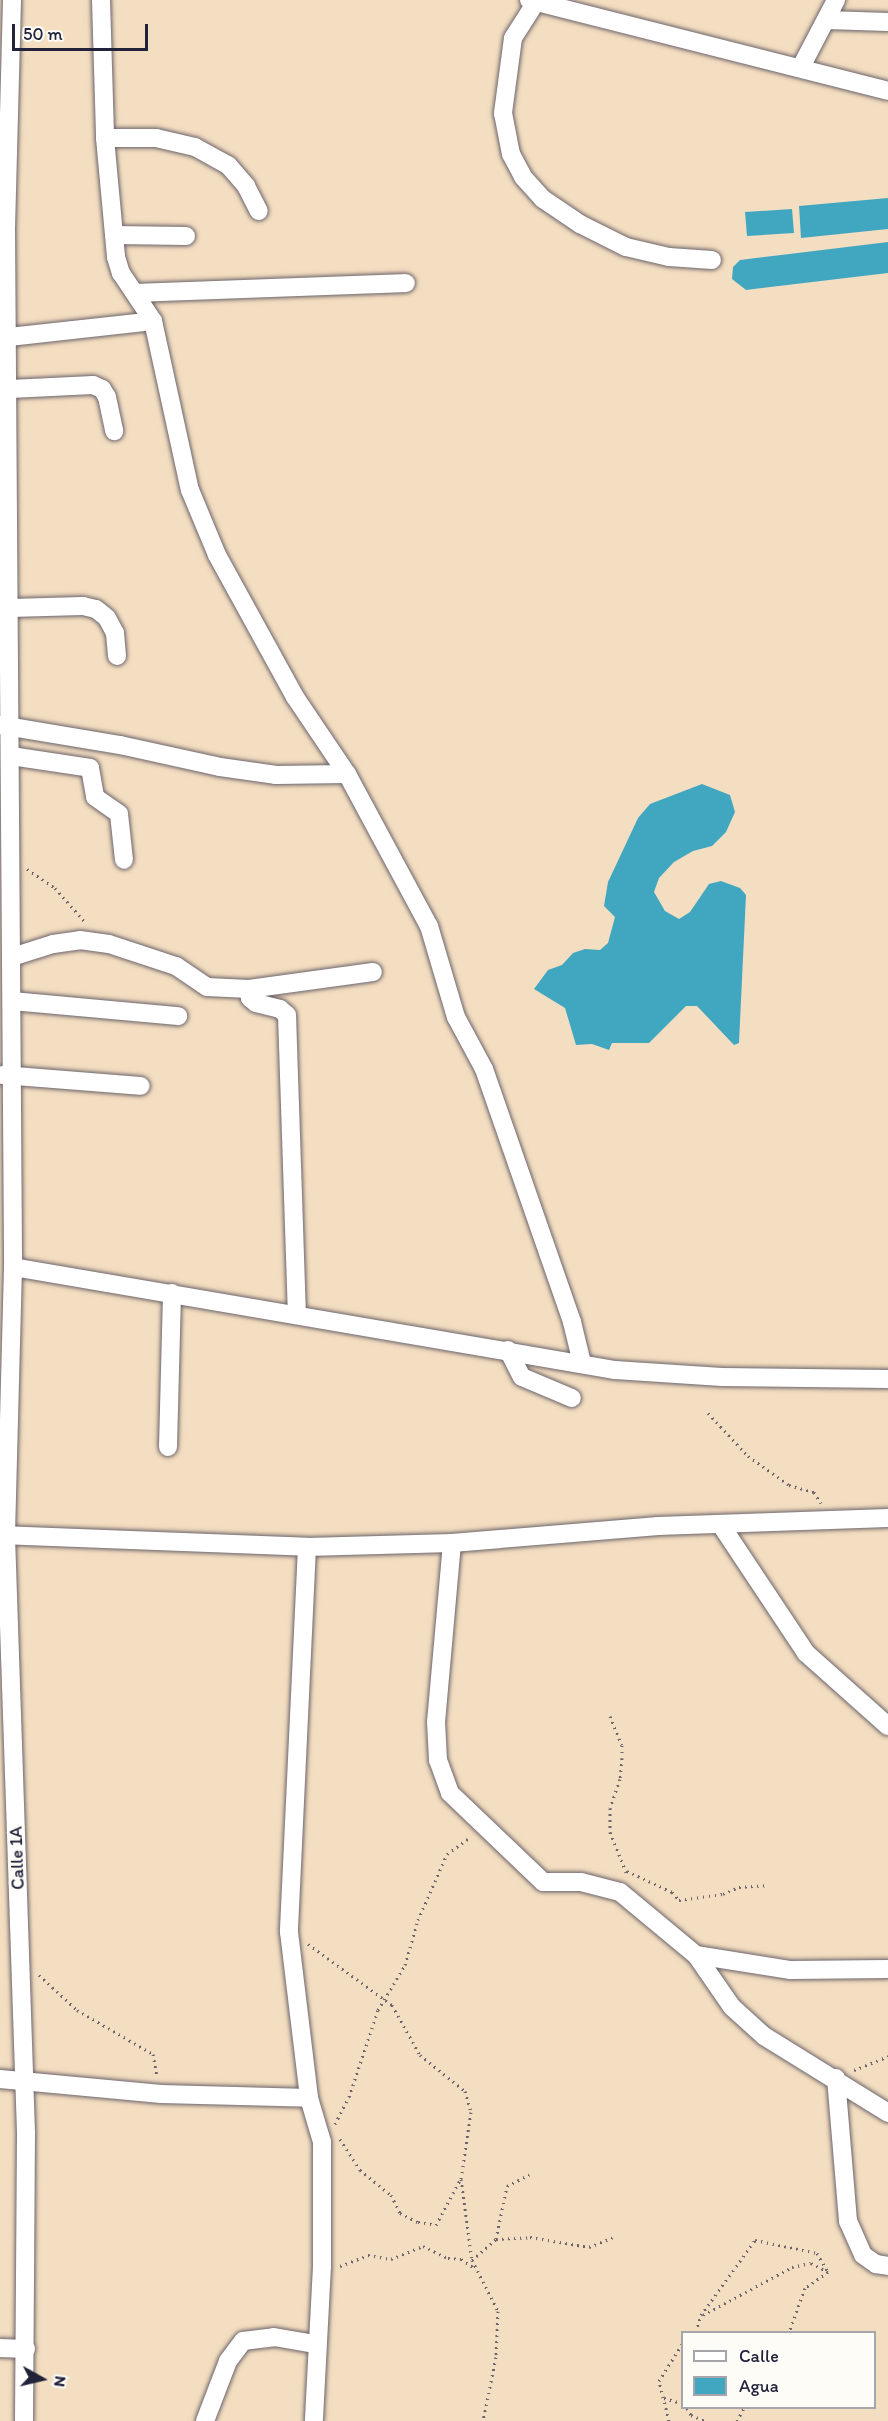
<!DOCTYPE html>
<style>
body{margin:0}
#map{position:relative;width:888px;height:2421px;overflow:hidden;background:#f4dec1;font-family:Itim,sans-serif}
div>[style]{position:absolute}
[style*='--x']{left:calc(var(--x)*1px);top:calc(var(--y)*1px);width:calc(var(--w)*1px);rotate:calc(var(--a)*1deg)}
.water>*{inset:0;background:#41a7c1}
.path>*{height:3px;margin-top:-1.5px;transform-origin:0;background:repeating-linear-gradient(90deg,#6c646a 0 1.5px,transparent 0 6px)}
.roads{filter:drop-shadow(0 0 2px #6c646a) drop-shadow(0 0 2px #6c646a)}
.minor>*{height:18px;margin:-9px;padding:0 9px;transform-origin:9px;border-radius:9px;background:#fff}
span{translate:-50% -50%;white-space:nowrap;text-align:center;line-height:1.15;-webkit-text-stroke:5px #fdfcf7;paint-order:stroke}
.street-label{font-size:18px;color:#22223b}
.legend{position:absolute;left:681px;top:2331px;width:195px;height:78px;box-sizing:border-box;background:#fdfcf7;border:2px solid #a5a5ac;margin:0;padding:8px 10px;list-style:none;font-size:18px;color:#22223b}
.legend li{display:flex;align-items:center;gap:12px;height:30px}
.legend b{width:30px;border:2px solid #a5a5ac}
.north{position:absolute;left:12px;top:2349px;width:60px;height:60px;-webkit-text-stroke:4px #fdfcf7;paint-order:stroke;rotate:98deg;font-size:16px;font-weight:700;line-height:24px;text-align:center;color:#22223b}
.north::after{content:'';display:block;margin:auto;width:21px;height:27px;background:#22223b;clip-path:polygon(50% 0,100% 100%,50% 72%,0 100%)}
.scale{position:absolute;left:12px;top:24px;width:136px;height:27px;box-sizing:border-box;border:3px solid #22223b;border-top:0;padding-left:8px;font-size:18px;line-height:21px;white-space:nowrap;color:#22223b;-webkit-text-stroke:4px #fdfcf7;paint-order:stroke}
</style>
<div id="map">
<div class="water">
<i style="clip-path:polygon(888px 198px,888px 229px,801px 238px,799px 206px)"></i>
<i style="clip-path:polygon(792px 209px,794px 233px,747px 236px,745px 212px)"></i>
<i style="clip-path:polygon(888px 242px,888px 273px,746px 290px,732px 279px,733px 267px,740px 260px)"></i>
<i style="clip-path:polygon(702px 784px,730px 795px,735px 812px,726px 832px,712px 846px,693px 851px,674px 862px,659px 878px,654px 892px,665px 911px,679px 919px,690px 912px,709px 884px,721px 881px,740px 888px,746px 895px,739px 1043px,734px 1045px,697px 1006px,686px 1006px,649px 1043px,612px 1043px,609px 1050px,592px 1044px,576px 1045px,565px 1008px,534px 989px,548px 970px,562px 965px,573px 953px,585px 949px,600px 950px,608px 943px,615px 917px,604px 906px,608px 882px,638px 818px,650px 804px)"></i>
</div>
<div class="path">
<i style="--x:27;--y:869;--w:34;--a:34"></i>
<i style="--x:55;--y:888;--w:47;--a:48.5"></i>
<i style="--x:708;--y:1413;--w:59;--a:47.1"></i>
<i style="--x:748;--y:1456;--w:50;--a:35.3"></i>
<i style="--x:789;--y:1485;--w:26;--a:16"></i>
<i style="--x:814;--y:1492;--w:13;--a:58"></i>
<i style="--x:610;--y:1716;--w:31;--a:68"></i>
<i style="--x:622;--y:1745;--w:13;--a:90"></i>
<i style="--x:622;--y:1758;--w:21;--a:95"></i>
<i style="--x:620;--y:1779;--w:31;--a:109"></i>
<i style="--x:610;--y:1808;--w:24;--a:90"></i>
<i style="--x:610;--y:1832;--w:48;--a:68.2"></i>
<i style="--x:627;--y:1871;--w:50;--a:25"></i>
<i style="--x:672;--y:1892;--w:11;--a:49"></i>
<i style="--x:679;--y:1900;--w:44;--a:-7.8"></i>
<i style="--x:723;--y:1894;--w:17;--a:-24"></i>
<i style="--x:739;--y:1887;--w:30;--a:-4"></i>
<i style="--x:308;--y:1944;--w:104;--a:36"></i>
<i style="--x:392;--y:2005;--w:57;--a:60.8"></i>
<i style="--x:420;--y:2055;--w:58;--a:38.7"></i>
<i style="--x:465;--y:2091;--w:22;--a:74"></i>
<i style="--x:471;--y:2112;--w:68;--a:98.5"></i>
<i style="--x:461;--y:2179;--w:82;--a:82.3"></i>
<i style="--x:472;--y:2260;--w:57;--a:63"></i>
<i style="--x:498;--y:2311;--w:46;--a:92.5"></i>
<i style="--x:496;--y:2357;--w:65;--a:101.5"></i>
<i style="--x:39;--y:1975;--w:52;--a:42.6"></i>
<i style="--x:77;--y:2010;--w:88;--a:30.1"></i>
<i style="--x:153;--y:2054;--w:22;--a:80"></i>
<i style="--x:854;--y:2070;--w:37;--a:-22"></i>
<i style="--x:335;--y:2124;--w:30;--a:-63"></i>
<i style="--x:349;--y:2097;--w:92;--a:-71.6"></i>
<i style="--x:378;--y:2010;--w:52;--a:-59"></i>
<i style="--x:405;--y:1965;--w:47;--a:-73.9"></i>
<i style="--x:418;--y:1920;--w:72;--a:-66.3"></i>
<i style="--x:447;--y:1854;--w:29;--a:-36"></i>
<i style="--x:340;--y:2139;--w:37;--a:57"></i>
<i style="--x:360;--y:2170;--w:40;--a:39"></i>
<i style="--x:391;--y:2195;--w:20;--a:63"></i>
<i style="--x:400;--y:2213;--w:20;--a:27"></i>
<i style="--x:418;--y:2222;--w:18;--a:9"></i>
<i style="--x:436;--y:2225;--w:51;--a:-61.9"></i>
<i style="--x:496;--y:2239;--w:34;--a:-3"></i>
<i style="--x:530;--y:2237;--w:60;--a:9.6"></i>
<i style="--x:589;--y:2247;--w:27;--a:-22"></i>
<i style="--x:472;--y:2260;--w:32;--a:-41"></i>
<i style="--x:496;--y:2239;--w:54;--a:-78.3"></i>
<i style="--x:507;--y:2186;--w:25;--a:-27"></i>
<i style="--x:340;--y:2266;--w:30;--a:-21"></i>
<i style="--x:368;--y:2255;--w:23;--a:10"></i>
<i style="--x:391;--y:2259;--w:35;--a:-22"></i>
<i style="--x:423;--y:2246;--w:28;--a:26"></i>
<i style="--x:448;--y:2258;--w:13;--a:4"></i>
<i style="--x:461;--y:2259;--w:18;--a:34"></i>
<i style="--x:703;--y:2315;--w:101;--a:-28.3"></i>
<i style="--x:792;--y:2267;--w:19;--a:-12"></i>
<i style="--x:811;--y:2263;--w:19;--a:28"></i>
<i style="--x:696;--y:2332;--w:18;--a:-74"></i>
<i style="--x:701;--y:2315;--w:92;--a:-54.2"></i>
<i style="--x:755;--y:2240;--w:63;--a:11.8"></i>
<i style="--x:817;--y:2253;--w:22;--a:60"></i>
<i style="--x:828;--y:2272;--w:28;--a:145"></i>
<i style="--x:805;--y:2288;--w:47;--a:110"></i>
<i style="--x:664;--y:2398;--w:19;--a:16"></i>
<i style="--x:687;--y:2408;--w:8;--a:60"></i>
<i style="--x:691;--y:2415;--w:15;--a:23"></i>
<i style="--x:669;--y:2421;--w:41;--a:-104"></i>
<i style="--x:659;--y:2381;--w:44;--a:-58.1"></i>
<i style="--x:737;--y:2421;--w:15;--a:-62"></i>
</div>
<div class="roads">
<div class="minor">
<i style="--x:12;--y:0;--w:227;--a:91.5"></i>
<i style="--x:6;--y:227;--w:1040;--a:89.61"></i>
<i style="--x:13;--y:1267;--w:269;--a:91.5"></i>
<i style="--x:6;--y:1536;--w:597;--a:88.08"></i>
<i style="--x:26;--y:2133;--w:288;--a:90.4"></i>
<i style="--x:101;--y:0;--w:138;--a:88.3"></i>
<i style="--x:105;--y:138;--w:120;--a:84.7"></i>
<i style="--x:116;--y:257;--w:17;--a:73"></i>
<i style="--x:121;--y:273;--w:58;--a:56.3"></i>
<i style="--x:153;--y:321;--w:173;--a:77.7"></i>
<i style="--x:190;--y:490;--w:70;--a:67.4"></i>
<i style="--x:217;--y:555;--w:162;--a:61.2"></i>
<i style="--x:295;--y:697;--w:93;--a:56"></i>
<i style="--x:347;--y:774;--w:173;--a:61.7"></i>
<i style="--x:429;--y:926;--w:95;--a:73.5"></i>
<i style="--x:456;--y:1017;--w:59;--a:61.7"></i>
<i style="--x:484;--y:1069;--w:268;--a:70.8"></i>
<i style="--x:572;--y:1322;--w:42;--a:76.3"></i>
<i style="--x:529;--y:0;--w:370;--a:14.2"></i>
<i style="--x:536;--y:2;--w:43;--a:122.6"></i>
<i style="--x:513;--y:38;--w:76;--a:97.6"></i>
<i style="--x:503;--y:113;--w:42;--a:79"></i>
<i style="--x:511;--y:154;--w:26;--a:62"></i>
<i style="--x:523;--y:177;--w:30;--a:48"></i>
<i style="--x:543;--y:199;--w:45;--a:34"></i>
<i style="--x:580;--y:224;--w:51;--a:26.6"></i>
<i style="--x:626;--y:247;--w:44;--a:13.1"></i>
<i style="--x:669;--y:257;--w:43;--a:4"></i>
<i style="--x:826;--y:20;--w:62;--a:1.8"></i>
<i style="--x:801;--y:67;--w:76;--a:-62.4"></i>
<i style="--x:105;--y:138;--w:51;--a:0"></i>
<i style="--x:156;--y:138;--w:40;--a:13"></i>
<i style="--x:195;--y:147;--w:38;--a:29"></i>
<i style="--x:228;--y:165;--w:28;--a:49"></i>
<i style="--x:246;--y:186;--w:28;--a:63"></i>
<i style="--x:114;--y:235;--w:72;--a:0.8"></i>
<i style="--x:136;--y:293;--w:270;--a:-2.1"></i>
<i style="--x:9;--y:337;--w:145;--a:-6.3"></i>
<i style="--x:10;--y:389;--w:83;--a:-2.8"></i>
<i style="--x:93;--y:385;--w:10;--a:24"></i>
<i style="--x:102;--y:389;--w:9;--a:58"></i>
<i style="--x:107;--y:397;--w:35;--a:78"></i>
<i style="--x:10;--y:608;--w:73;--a:-1.6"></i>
<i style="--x:83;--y:606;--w:13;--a:13"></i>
<i style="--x:96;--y:609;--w:14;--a:39"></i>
<i style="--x:107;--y:618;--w:17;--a:62"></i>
<i style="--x:115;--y:633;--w:23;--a:85"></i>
<i style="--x:0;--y:725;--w:122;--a:9.5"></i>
<i style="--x:120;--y:745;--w:102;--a:12.4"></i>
<i style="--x:220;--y:767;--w:57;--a:8.1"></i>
<i style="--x:276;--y:775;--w:71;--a:-0.8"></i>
<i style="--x:11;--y:756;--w:80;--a:8.6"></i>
<i style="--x:90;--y:768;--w:29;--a:80"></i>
<i style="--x:95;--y:797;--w:29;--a:35"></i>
<i style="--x:119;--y:814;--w:46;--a:83.8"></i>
<i style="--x:12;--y:957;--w:43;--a:-17.6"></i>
<i style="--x:53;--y:944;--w:27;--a:-8"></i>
<i style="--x:80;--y:940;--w:29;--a:8"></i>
<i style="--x:109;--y:944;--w:71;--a:18.2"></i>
<i style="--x:176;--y:966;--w:37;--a:34"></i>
<i style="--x:207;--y:987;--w:42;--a:2.7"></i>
<i style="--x:249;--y:989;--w:9;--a:84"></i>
<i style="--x:250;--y:998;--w:8;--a:40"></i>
<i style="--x:256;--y:1003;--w:25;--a:14"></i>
<i style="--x:280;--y:1009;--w:9;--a:41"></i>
<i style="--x:287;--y:1015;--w:300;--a:88.1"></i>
<i style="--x:249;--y:989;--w:125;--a:-7.8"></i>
<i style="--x:12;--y:1001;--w:167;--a:5.2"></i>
<i style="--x:2;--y:1075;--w:139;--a:4.5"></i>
<i style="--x:13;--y:1267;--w:611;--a:9.71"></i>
<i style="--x:615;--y:1370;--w:107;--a:3.7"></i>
<i style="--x:722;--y:1377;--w:166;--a:0.7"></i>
<i style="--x:508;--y:1350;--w:30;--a:63"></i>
<i style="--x:522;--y:1377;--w:54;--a:22.8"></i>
<i style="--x:168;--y:1447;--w:154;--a:-88.5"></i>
<i style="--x:721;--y:1525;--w:154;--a:56.4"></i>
<i style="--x:806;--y:1653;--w:110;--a:41.7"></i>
<i style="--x:0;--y:1535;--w:307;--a:2.2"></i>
<i style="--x:307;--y:1547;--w:145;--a:-1.6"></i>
<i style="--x:452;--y:1543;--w:207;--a:-4.7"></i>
<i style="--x:658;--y:1526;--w:230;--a:-2"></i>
<i style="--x:452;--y:1543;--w:180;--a:95.1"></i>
<i style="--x:436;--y:1722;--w:38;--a:87"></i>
<i style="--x:438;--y:1760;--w:35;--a:70"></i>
<i style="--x:450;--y:1793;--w:129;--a:43.7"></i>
<i style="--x:543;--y:1882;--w:38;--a:0"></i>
<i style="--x:581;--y:1882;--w:40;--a:14.4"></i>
<i style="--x:620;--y:1892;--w:99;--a:39.7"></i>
<i style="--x:696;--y:1955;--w:63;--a:55.3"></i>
<i style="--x:732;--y:2007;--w:43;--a:42.2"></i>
<i style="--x:764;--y:2036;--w:146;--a:31.8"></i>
<i style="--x:307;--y:1547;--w:385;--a:92.7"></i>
<i style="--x:289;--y:1932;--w:167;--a:83.1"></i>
<i style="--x:309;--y:2098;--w:46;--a:73.5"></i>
<i style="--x:322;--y:2142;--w:124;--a:90"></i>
<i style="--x:322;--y:2266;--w:155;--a:93"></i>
<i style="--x:696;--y:1955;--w:96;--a:9"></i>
<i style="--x:791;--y:1970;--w:97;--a:-0.6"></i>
<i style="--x:836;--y:2078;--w:144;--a:85.2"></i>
<i style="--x:848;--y:2221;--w:37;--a:66"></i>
<i style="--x:863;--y:2255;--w:16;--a:35"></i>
<i style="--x:876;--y:2264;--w:12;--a:9"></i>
<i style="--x:0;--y:2079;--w:162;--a:5.3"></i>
<i style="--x:161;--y:2094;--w:148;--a:1.5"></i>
<i style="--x:0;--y:2348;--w:26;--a:2"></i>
<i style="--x:205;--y:2421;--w:64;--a:-69"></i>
<i style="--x:228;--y:2361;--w:25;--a:-53"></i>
<i style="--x:243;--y:2341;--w:31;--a:-7"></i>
<i style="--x:274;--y:2337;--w:42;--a:9.7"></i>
</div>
</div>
<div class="street-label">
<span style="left:17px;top:1858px;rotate:-92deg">Calle 1A</span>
</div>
<ul class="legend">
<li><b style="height:8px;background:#fff"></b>Calle</li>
<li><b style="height:16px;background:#41a7c1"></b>Agua</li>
</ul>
<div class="north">N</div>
<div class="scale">50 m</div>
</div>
